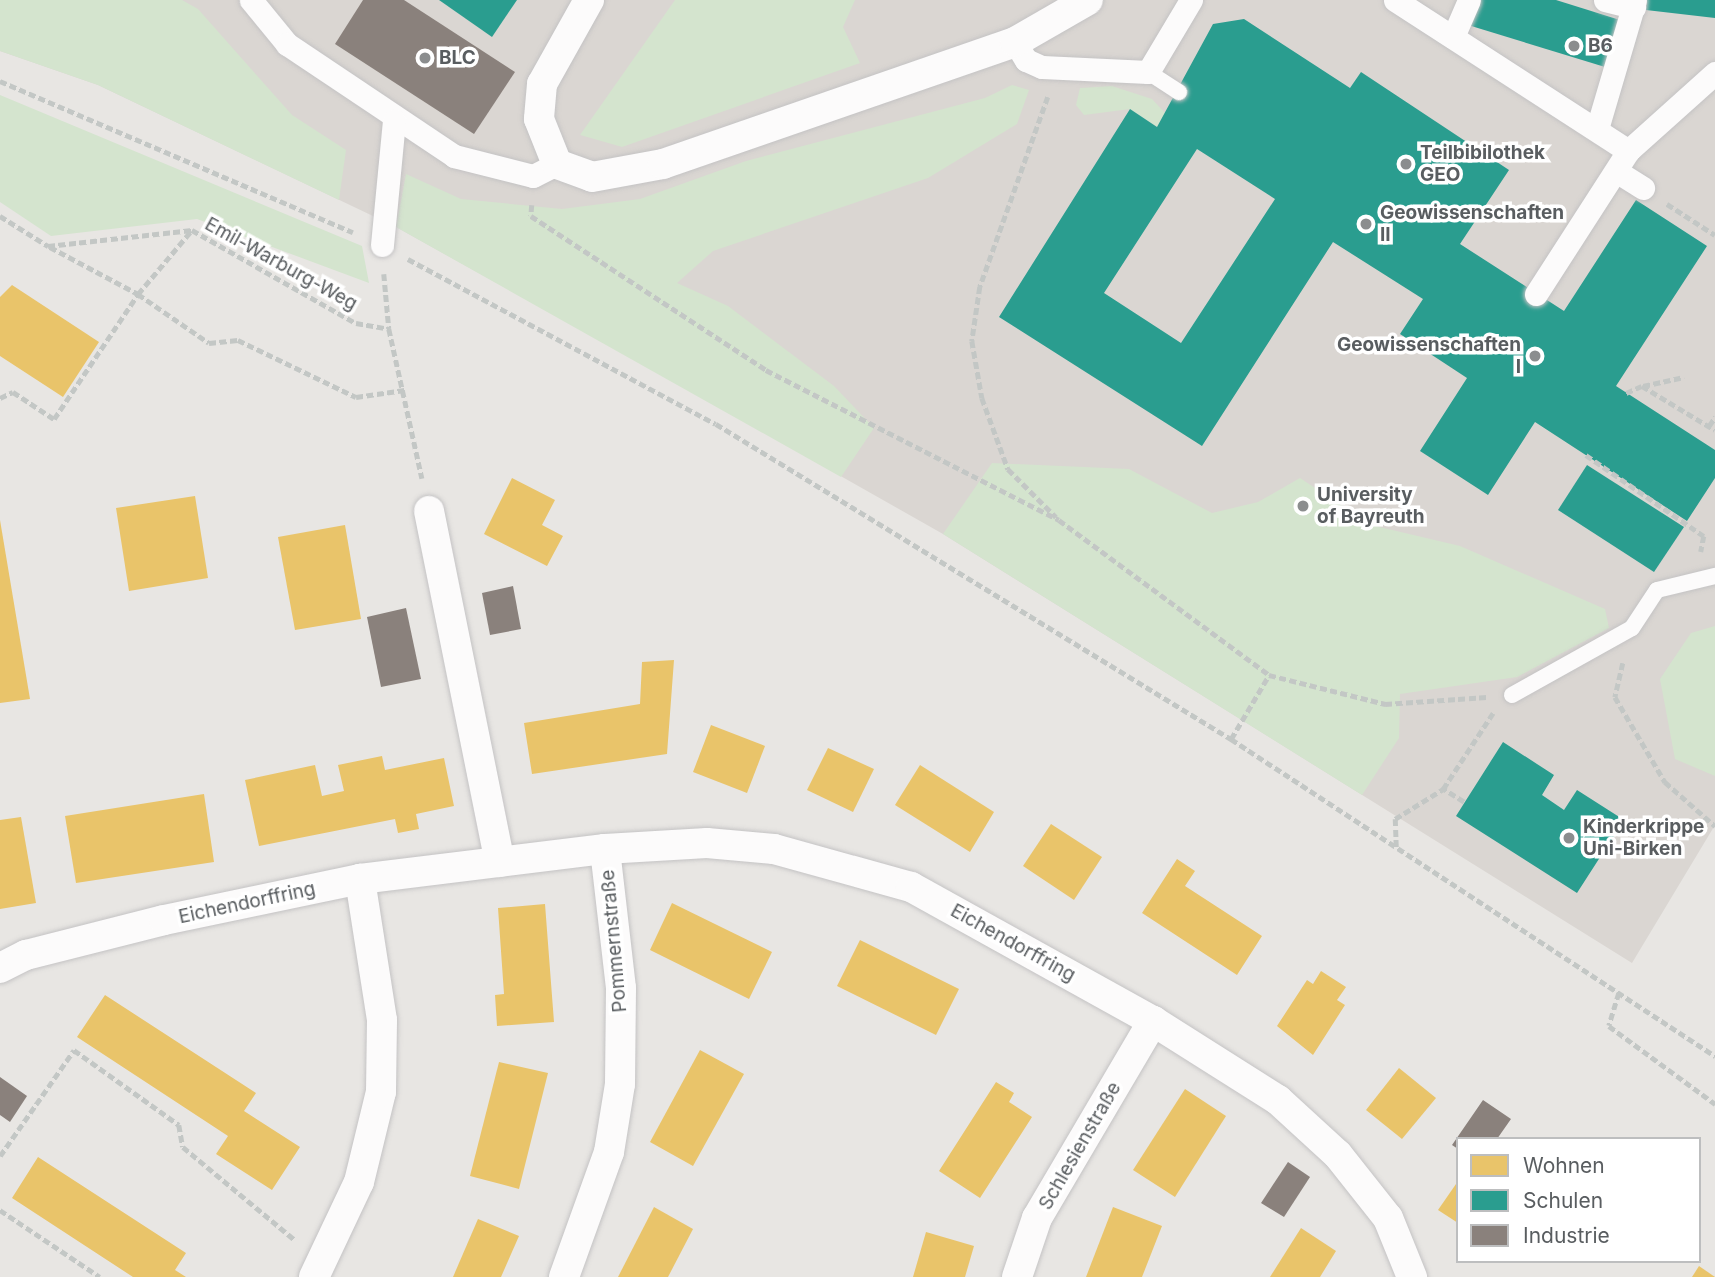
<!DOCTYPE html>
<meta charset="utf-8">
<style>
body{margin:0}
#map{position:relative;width:1715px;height:1277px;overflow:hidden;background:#e8e6e3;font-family:Inter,sans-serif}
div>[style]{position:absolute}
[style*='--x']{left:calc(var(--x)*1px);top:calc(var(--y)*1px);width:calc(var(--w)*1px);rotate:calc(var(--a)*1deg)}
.education>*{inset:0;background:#dad6d2}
.green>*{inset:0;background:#d4e4ce}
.homes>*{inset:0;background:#e9c46a}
.schools>*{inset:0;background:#2a9d8f}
.industry>*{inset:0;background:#8a817c}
.path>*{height:4.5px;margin-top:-2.25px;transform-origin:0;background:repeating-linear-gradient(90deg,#c3c7c5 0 7px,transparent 0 10.5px)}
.roads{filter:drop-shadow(0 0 2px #c4c3c4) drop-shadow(0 0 2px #c4c3c4)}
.service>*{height:16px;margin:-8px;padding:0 8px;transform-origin:8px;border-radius:8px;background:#fcfbfb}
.pedestrian>*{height:23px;margin:-11.5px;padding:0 11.5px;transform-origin:11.5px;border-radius:11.5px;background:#fcfbfb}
.minor>*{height:30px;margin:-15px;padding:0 15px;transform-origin:15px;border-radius:15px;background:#fcfbfb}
.dots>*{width:19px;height:19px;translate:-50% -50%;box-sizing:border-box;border:4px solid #fff;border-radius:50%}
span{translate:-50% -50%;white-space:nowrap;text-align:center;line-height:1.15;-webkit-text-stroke:7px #fff;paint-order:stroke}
.poi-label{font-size:19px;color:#595d60;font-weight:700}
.left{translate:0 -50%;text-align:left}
.right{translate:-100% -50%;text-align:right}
.street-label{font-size:19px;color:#595d60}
.legend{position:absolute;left:1456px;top:1137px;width:245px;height:126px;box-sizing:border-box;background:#fff;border:2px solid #bdbebf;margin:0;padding:9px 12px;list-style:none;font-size:21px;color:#595d60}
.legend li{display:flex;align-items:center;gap:14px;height:35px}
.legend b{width:35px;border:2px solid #bdbebf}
</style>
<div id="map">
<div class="education">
<i style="clip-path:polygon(0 0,1715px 0,1715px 825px,1632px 963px,943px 534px,650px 368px,396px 227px,98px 85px,0 51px)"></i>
</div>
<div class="green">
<i style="clip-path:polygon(0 0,182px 0,198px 9px,292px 115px,346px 150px,339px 200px,98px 85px,0 51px)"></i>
<i style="clip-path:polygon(675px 0,855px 0,843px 27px,860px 63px,622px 147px,580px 135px)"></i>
<i style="clip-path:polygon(1012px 85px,1029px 90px,1017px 124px,928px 178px,713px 251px,677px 283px,728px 306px,834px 386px,874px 428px,841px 477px,396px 227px,406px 174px,461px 199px,562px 209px,640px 199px,746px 161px,985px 98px)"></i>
<i style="clip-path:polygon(1112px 86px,1152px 99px,1165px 113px,1157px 127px,1130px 109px,1084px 115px,1076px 105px,1080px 88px)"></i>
<i style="clip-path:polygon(0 95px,362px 246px,369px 283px,197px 219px,51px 236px,0 202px)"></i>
<i style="clip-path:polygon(992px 463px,1129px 469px,1212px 513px,1258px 502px,1300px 478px,1371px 525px,1460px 546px,1605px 609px,1609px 628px,1517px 677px,1400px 694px,1399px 738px,1362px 795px,943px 534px)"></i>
<i style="clip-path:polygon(1715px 626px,1715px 776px,1675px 759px,1660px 679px,1691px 633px)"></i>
</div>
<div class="homes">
<i style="clip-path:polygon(12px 285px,99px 342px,63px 397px,0 356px,0 297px)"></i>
<i style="clip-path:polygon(512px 478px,555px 500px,542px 525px,563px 536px,547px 566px,484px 534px)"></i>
<i style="clip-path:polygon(195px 496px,208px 578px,129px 591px,116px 508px)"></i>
<i style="clip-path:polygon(0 520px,30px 699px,0 703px)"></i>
<i style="clip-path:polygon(345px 525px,361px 619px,295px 630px,278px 537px)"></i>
<i style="clip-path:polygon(674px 660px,667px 754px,532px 774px,524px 723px,640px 704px,642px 662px)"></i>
<i style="clip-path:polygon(711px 725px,765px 746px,747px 793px,693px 772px)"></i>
<i style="clip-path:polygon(828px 748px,874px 769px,853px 812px,807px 790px)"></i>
<i style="clip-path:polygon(382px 756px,385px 770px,444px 758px,454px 806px,416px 814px,419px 829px,398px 833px,395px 819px,259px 846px,245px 780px,315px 765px,322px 796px,344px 791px,338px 765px)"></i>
<i style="clip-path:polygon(920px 765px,994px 812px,970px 852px,895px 805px)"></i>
<i style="clip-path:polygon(204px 794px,214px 862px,76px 883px,65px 816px)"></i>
<i style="clip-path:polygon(21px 817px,36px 903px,0 909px,0 820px)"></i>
<i style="clip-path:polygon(1051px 824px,1102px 857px,1074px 900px,1023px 866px)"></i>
<i style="clip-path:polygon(1177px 859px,1195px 871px,1185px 886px,1262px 936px,1237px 975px,1142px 913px)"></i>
<i style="clip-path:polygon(672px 903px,772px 952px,749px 999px,650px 950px)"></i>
<i style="clip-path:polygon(545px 904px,554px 1022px,497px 1026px,495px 995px,504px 994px,498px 908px)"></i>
<i style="clip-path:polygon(860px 940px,959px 989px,936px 1035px,837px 986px)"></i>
<i style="clip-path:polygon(1321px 971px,1346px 987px,1337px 1000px,1345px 1005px,1313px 1055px,1277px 1026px,1307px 980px,1313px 984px)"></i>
<i style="clip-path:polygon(105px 995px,256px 1093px,244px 1111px,300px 1147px,272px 1190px,216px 1154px,228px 1136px,77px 1037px)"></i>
<i style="clip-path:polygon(700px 1050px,744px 1074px,693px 1166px,650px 1142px)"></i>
<i style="clip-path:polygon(499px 1062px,548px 1073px,519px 1189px,470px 1176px)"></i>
<i style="clip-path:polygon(1399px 1068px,1436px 1098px,1402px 1139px,1366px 1110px)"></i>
<i style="clip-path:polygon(996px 1082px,1014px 1093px,1009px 1102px,1032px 1117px,980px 1198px,939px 1171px)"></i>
<i style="clip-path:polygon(1185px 1089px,1226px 1116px,1175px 1197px,1133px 1170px)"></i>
<i style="clip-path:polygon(38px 1157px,186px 1253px,175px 1270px,186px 1277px,133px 1277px,12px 1198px)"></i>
<i style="clip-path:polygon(1456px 1184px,1458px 1186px,1458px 1223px,1438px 1210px)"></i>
<i style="clip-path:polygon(654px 1207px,693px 1229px,668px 1277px,618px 1277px)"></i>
<i style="clip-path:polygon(1113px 1207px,1162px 1226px,1142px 1277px,1086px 1277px)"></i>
<i style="clip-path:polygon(478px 1219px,519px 1236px,501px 1277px,453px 1277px)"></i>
<i style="clip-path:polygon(1301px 1228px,1336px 1251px,1320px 1277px,1270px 1277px)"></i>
<i style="clip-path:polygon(926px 1232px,974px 1246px,965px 1277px,913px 1277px)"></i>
<i style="clip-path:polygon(1699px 1266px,1715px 1277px,1692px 1277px)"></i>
</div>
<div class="schools">
<i style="clip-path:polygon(439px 0,517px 0,492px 37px)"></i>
<i style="clip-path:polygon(1475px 0,1556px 0,1620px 20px,1605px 67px,1468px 25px)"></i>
<i style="clip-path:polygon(1647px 0,1715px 0,1715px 18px,1646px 10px)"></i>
<i style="clip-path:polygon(evenodd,1244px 19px,1350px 88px,1361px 72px,1509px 170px,1460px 244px,1564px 311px,1636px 200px,1707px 246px,1616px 386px,1715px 450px,1715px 478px,1687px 521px,1535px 422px,1488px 495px,1420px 451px,1467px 378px,1400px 334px,1423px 299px,1333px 242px,1202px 446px,999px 317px,1130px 109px,1157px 127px,1213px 24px,1244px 19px,1197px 149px,1275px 199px,1181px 343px,1104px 293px,1197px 149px)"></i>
<i style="clip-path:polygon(1587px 465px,1684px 527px,1654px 572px,1558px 510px)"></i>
<i style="clip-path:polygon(1503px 742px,1554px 775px,1542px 795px,1564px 810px,1577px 790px,1624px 820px,1577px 893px,1456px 816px)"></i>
</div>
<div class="industry">
<i style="clip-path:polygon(363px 0,404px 0,515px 72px,474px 134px,335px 44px)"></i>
<i style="clip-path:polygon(513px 586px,521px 629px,490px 635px,482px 593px)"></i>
<i style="clip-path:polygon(406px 608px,421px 679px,381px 687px,367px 617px)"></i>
<i style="clip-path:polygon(0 1077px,27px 1096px,10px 1122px,0 1115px)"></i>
<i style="clip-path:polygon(1483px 1100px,1511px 1119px,1497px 1139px,1458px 1139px,1458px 1149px,1452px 1145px)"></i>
<i style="clip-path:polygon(1288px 1162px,1310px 1177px,1284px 1217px,1261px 1203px)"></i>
</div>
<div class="path">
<i style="--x:0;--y:81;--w:384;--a:23.2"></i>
<i style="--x:1048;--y:97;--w:202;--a:109.7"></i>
<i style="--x:980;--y:287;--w:55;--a:98.4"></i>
<i style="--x:972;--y:341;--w:58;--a:80"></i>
<i style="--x:982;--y:398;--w:76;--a:69.9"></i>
<i style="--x:1008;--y:469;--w:68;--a:45"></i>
<i style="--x:1667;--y:204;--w:57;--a:32.9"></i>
<i style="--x:532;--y:205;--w:11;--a:95"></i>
<i style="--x:531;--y:216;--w:281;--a:33.2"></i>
<i style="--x:766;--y:370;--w:329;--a:27.1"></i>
<i style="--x:1059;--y:520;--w:261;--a:36.4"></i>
<i style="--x:1269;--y:675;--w:120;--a:14"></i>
<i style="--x:1385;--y:704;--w:102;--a:-3.9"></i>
<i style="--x:0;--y:216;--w:57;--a:32"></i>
<i style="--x:48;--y:246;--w:145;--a:-6.3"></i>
<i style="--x:192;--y:230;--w:189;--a:29.6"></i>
<i style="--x:356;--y:323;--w:34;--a:10"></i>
<i style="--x:50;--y:247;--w:100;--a:28.1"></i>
<i style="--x:138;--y:294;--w:86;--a:34.6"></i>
<i style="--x:209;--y:343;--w:29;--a:-6"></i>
<i style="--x:238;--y:340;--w:131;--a:25.8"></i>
<i style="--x:356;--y:397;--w:49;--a:-8.3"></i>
<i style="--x:408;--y:259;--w:349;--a:28.2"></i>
<i style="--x:716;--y:424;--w:604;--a:31.45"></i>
<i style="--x:1231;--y:739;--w:579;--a:33.22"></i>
<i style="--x:384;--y:274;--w:55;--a:84.8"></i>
<i style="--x:389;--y:329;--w:153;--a:77.5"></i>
<i style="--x:1643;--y:386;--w:42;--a:-12.4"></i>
<i style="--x:1626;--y:393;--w:17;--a:-24"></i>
<i style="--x:1642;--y:386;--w:85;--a:31.1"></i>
<i style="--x:0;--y:398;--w:14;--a:-25"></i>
<i style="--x:13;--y:392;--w:49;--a:33.4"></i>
<i style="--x:54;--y:419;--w:151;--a:-56.1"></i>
<i style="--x:138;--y:294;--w:82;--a:-49.9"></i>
<i style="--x:1709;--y:426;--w:11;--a:-56"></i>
<i style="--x:1586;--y:455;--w:143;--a:34.5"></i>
<i style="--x:1704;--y:536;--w:16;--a:101"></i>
<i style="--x:1623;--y:663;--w:35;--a:103"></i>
<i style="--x:1615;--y:697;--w:99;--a:59.5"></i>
<i style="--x:1665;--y:782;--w:67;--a:41.3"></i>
<i style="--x:1231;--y:739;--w:74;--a:-59.3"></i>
<i style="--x:1464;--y:802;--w:25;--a:-148"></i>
<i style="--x:1443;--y:789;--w:91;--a:-56.7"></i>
<i style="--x:1396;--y:847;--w:28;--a:-92"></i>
<i style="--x:1395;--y:819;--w:57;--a:-32"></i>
<i style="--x:1619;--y:993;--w:34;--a:107"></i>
<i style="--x:1609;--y:1026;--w:132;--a:36.3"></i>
<i style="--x:0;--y:1156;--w:129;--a:-55.1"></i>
<i style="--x:74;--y:1050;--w:129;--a:35.5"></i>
<i style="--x:179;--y:1125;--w:22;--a:80"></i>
<i style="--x:183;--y:1147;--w:146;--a:39.7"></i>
<i style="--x:0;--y:1210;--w:120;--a:33.8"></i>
</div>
<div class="roads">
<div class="service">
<i style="--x:1148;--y:72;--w:37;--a:33"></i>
<i style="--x:1512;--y:695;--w:137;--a:-29.2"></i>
<i style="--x:1632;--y:628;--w:45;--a:-56.7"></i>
<i style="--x:1657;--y:590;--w:60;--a:-13.6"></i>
</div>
<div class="pedestrian">
<i style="--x:251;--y:0;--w:57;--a:50.7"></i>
<i style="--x:287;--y:44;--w:201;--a:33.8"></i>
<i style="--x:454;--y:156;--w:81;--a:14.2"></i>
<i style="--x:533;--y:176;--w:27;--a:-27"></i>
<i style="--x:1395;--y:0;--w:278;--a:32.9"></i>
<i style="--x:1628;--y:151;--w:117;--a:-41.9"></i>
<i style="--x:1605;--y:0;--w:30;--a:14"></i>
<i style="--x:1453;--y:37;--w:40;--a:-66.6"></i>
<i style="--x:1015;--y:42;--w:21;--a:59"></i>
<i style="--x:1026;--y:60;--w:17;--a:24"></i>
<i style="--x:1042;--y:67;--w:106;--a:2.7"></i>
<i style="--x:1148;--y:72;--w:84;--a:-59.2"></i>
<i style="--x:1597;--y:129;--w:134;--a:-73.6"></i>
<i style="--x:1616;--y:171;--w:32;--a:32"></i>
<i style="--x:382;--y:245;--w:125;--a:-84.5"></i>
<i style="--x:1536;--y:294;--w:170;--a:-57.2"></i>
</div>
<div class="minor">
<i style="--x:589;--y:0;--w:96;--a:119.2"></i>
<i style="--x:542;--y:84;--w:35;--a:95"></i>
<i style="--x:539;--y:119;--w:48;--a:68.2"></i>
<i style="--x:557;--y:164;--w:37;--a:20"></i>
<i style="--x:592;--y:177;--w:72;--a:-10.4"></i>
<i style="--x:663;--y:164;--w:373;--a:-19.1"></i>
<i style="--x:1015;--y:42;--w:84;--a:-29.9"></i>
<i style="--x:429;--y:511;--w:358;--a:78.6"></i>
<i style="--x:0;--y:968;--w:29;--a:-27"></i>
<i style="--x:26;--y:955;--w:142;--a:-14.2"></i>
<i style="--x:164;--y:920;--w:200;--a:-11.8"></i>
<i style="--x:360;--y:879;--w:247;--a:-7"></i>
<i style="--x:605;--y:849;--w:102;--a:-3.4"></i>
<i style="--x:707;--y:843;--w:67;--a:5.1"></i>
<i style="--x:774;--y:849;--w:142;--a:15.5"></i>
<i style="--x:911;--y:887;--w:277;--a:29"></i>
<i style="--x:1153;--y:1021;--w:148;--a:32.3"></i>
<i style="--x:1278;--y:1100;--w:81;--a:42.5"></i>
<i style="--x:1338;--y:1155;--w:80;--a:51.6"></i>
<i style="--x:1388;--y:1218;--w:64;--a:67.9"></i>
<i style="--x:314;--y:1277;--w:105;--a:-64.7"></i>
<i style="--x:359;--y:1182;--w:93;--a:-76.3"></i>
<i style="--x:381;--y:1092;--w:72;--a:-89.2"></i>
<i style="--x:382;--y:1020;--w:143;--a:-98.9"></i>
<i style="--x:564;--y:1277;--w:133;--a:-70.2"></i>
<i style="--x:609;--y:1152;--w:69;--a:-80.8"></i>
<i style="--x:620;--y:1084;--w:96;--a:-89.4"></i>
<i style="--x:621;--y:988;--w:140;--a:-96.6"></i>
<i style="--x:1017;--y:1277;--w:62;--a:-71.3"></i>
<i style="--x:1037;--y:1218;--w:229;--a:-59.5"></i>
</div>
</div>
<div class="dots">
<i style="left:1574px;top:46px;background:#8b8d8e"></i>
<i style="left:425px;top:58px;background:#8b8d8e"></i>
<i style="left:1406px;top:164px;background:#8b8d8e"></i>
<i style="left:1366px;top:224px;background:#8b8d8e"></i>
<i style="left:1535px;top:356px;background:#8b8d8e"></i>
<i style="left:1303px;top:506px;background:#8b8d8e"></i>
<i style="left:1569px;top:838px;background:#8b8d8e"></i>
</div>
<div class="poi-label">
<span class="left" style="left:1588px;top:46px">B6</span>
<span class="left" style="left:439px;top:58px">BLC</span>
<span class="left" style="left:1420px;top:164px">Teilbibilothek<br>GEO</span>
<span class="left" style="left:1380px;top:224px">Geowissenschaften<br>II</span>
<span class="right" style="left:1521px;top:356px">Geowissenschaften<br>I</span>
<span class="left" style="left:1317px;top:506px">University<br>of Bayreuth</span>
<span class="left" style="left:1583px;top:838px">Kinderkrippe<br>Uni-Birken</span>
</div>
<div class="street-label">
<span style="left:281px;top:264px;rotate:29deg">Emil-Warburg-Weg</span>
<span style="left:247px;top:903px;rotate:-12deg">Eichendorffring</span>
<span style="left:614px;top:941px;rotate:-95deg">Pommernstraße</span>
<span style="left:1013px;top:943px;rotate:29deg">Eichendorffring</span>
<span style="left:1080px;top:1146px;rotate:-60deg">Schlesienstraße</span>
</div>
<ul class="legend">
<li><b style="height:19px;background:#e9c46a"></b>Wohnen</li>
<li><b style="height:19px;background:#2a9d8f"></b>Schulen</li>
<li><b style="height:19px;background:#8a817c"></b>Industrie</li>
</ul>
</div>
